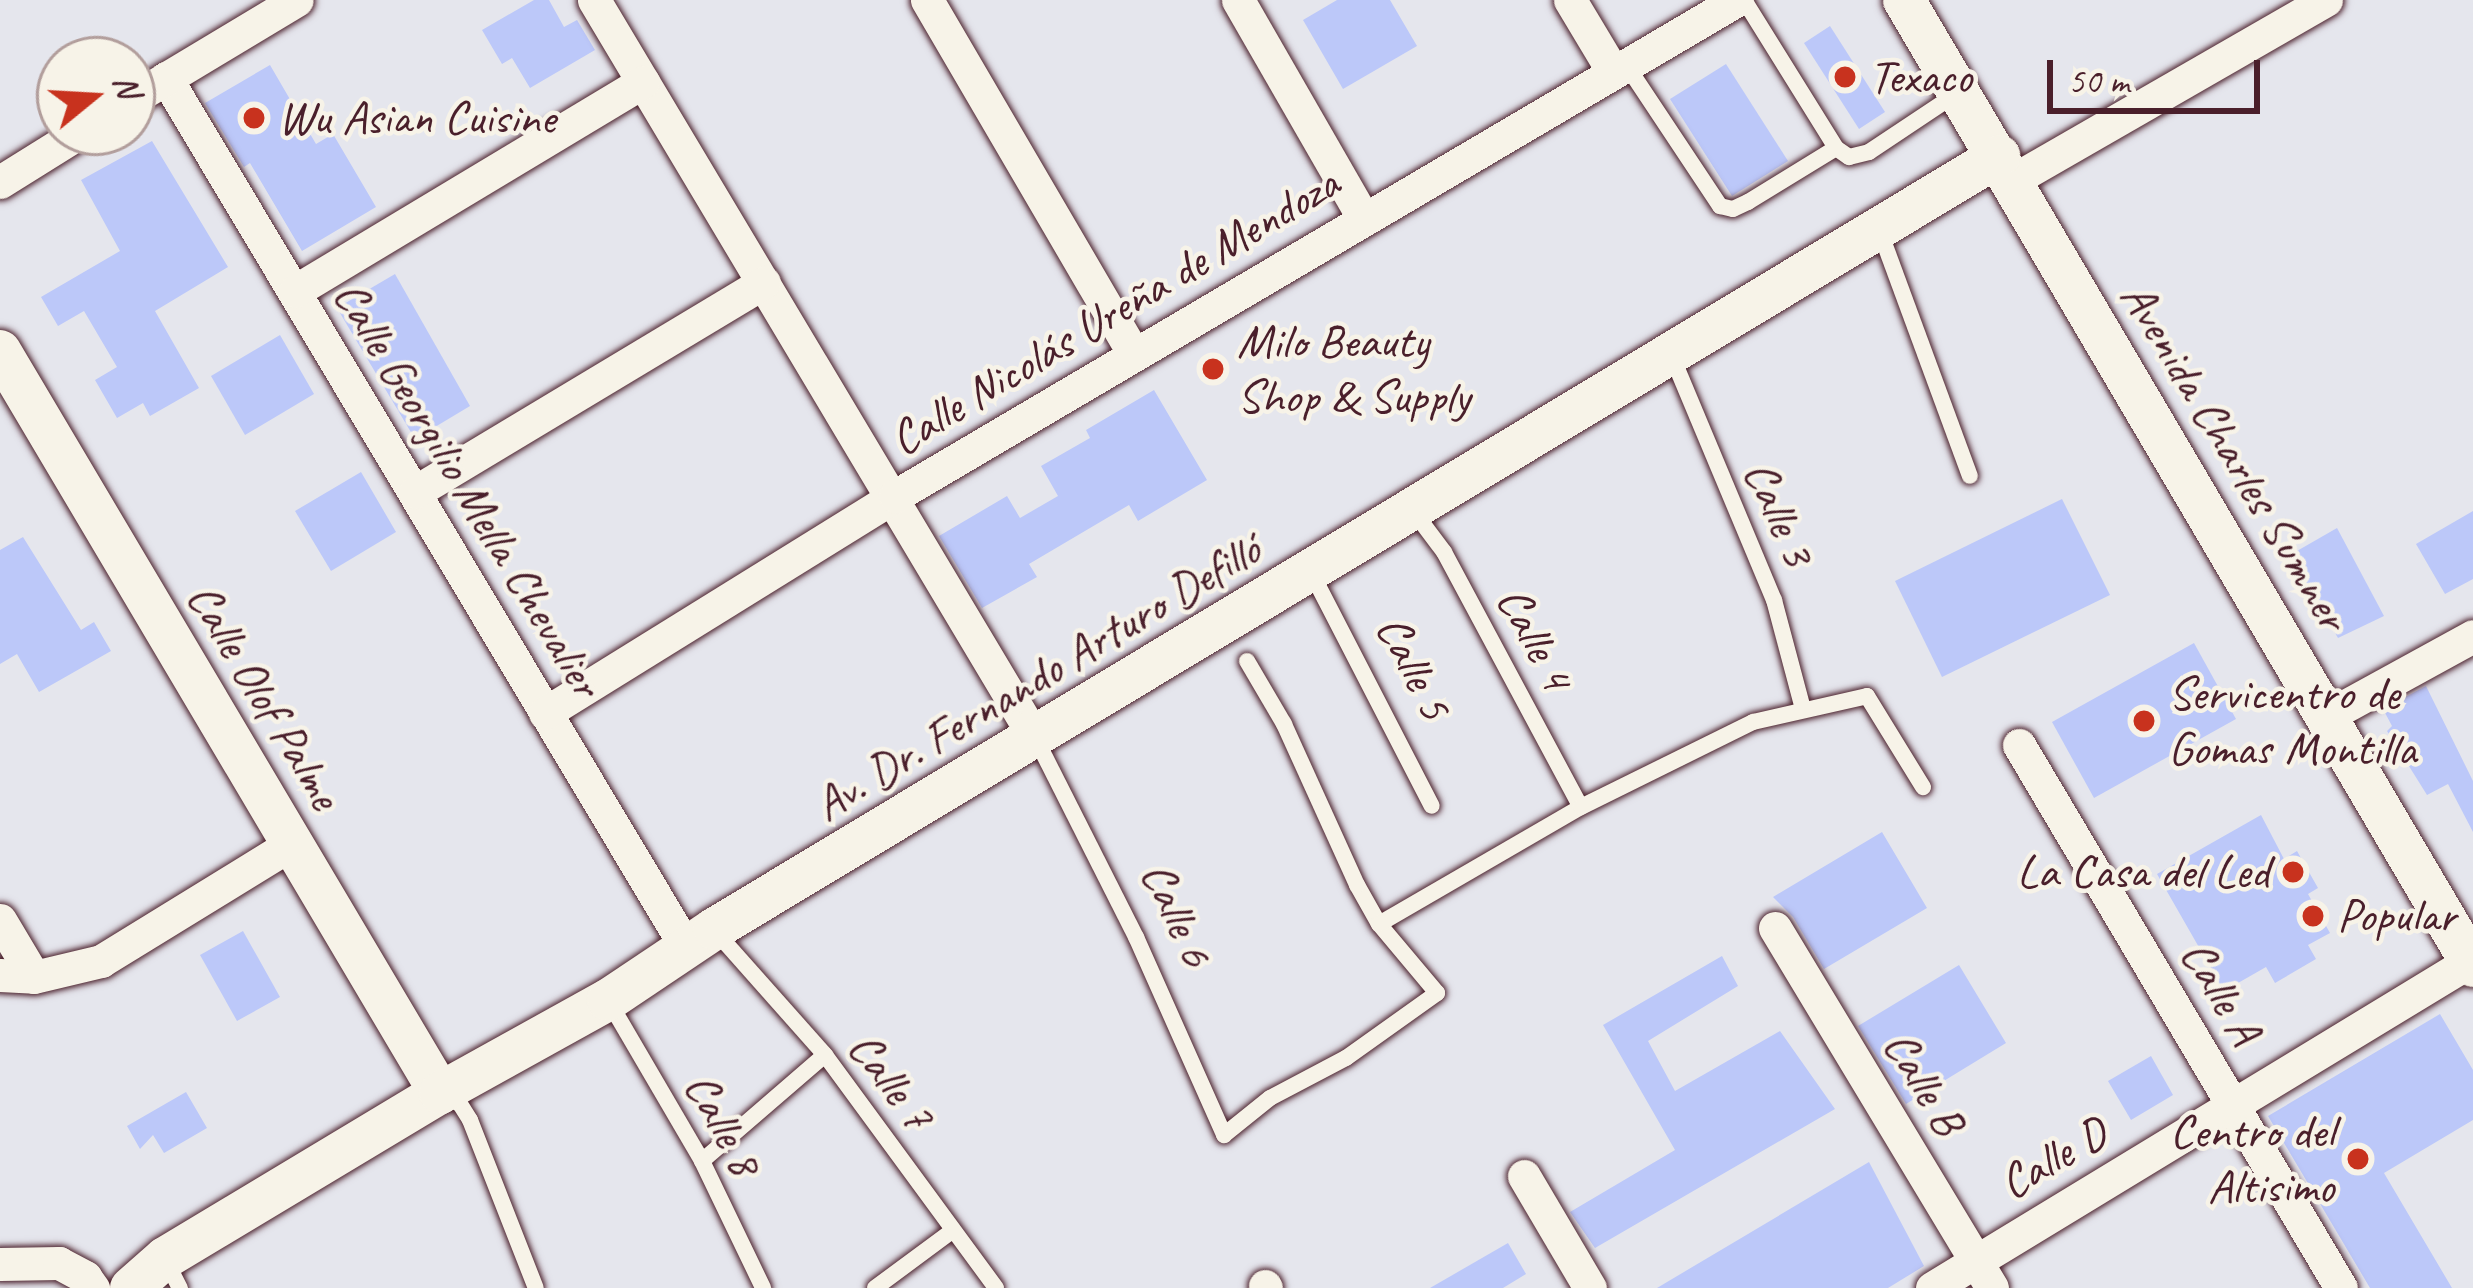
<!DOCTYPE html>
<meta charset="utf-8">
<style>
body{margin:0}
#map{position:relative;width:2473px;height:1288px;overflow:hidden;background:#e5e6ed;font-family:Caveat,sans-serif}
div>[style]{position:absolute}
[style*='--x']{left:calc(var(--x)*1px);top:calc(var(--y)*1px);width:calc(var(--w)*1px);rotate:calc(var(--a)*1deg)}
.building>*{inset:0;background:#bcc8f9}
.roads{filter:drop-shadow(0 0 3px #4a1f2b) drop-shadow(0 0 3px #4a1f2b)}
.service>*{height:16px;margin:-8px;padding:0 8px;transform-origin:8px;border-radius:8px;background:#f7f3e8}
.minor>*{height:33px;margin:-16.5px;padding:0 16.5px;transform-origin:16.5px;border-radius:16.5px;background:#f7f3e8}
.tertiary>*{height:42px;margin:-21px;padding:0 21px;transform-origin:21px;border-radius:21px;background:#f7f3e8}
.dots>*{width:33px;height:33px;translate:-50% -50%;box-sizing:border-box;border:6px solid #f7f3e8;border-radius:50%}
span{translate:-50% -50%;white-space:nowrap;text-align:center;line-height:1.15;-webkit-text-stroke:9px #f7f3e8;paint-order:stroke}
.poi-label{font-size:48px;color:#4a1f2b}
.left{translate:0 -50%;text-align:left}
.right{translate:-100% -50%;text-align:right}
.street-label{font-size:48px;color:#4a1f2b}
.north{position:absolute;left:36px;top:36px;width:120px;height:120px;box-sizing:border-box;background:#f7f3e8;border:3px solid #b29e9c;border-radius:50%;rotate:72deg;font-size:33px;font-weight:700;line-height:48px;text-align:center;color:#4a1f2b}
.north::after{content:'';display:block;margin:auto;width:42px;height:54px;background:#c8321e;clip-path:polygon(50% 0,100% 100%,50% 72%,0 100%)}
.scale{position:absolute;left:2047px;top:60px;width:213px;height:54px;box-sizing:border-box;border:6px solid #4a1f2b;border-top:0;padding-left:15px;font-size:36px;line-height:42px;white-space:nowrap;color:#4a1f2b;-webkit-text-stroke:9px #f7f3e8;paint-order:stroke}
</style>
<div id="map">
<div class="building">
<i style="clip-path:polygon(534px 0,549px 0,564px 27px,577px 20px,595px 50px,530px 88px,512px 58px,502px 64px,482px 30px)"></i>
<i style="clip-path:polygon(1337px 0,1390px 0,1417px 46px,1343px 89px,1303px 20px)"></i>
<i style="clip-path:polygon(1830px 26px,1885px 112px,1859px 129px,1804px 43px)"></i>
<i style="clip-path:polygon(1726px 64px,1788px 161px,1732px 196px,1670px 99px)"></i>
<i style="clip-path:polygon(270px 65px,316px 144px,333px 134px,376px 207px,302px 251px,250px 163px,244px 167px,205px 103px)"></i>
<i style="clip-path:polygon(152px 141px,228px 267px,155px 311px,199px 388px,150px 416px,143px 403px,117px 418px,95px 380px,117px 367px,84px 311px,58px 326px,41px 297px,120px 251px,81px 180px)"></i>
<i style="clip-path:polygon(395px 274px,470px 406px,415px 439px,337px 308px)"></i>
<i style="clip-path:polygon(280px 335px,314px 394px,245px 435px,211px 376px)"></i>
<i style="clip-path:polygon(1154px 390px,1207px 480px,1138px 521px,1129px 505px,1029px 564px,1037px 577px,982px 608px,939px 536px,1007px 496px,1020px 518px,1058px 496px,1041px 466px,1090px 438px,1086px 430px)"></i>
<i style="clip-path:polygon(361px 472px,396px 532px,331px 571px,295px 511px)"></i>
<i style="clip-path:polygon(2062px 499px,2110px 595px,1942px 677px,1895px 581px)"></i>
<i style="clip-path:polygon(2473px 511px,2473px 579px,2445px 594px,2416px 544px)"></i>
<i style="clip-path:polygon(2337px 528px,2384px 616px,2338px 638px,2290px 555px)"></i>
<i style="clip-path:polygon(23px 537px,81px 630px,94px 622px,111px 651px,39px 692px,17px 654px,0 664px,0 550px)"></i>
<i style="clip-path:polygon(2194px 643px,2236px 719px,2094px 798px,2052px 722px)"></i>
<i style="clip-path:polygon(2426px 686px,2473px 781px,2473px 832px,2448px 784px,2427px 795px,2387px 731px,2392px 726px,2383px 709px)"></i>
<i style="clip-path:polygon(2261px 815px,2284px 859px,2297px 851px,2318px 888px,2308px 894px,2330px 933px,2308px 945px,2316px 959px,2275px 983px,2266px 967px,2224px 991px,2157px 874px)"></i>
<i style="clip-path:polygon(1882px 832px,1927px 908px,1824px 969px,1793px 917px,1773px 897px)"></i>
<i style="clip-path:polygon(243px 931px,280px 997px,237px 1021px,200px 955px)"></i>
<i style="clip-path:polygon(1722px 956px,1738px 986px,1648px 1041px,1675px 1091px,1780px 1031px,1835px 1109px,1595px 1248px,1570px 1212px,1675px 1150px,1603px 1025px)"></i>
<i style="clip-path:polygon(1959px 965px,2006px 1043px,1906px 1104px,1858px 1026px)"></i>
<i style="clip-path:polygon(2440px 1014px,2473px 1070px,2473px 1120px,2384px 1173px,2452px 1288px,2370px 1288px,2268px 1116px)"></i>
<i style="clip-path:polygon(2151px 1056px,2173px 1095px,2131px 1120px,2108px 1081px)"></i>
<i style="clip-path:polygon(186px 1092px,207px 1128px,164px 1153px,153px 1135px,140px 1149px,127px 1126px)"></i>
<i style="clip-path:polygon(1869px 1162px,1924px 1266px,1888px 1288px,1657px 1288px)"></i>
<i style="clip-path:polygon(1508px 1243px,1526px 1274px,1503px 1288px,1430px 1288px)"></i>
</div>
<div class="roads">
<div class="service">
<i style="--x:1744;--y:0;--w:174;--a:58.1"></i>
<i style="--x:1836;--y:148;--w:16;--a:35"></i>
<i style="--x:1849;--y:157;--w:21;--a:-14"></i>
<i style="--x:1869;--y:152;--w:108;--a:-33.7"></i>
<i style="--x:1625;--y:63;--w:172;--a:56.4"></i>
<i style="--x:1720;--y:206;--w:13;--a:13"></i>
<i style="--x:1733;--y:209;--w:17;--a:-25"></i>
<i style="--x:1748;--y:202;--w:103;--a:-31.5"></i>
<i style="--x:1879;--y:229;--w:263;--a:69.8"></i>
<i style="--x:1671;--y:354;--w:267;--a:67.3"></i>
<i style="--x:1774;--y:600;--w:113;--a:75.1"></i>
<i style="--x:1414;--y:512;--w:50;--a:53.1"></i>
<i style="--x:1444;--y:552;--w:289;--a:61.8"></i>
<i style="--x:1311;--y:572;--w:263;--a:62.7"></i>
<i style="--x:1036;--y:739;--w:222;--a:63.2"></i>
<i style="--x:1136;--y:937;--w:217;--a:66"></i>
<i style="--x:1224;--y:1135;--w:59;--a:-38.8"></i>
<i style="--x:1270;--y:1098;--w:86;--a:-27.8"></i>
<i style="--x:1346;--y:1058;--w:112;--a:-35.5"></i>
<i style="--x:1437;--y:993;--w:90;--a:-130"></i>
<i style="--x:1379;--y:924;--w:45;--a:-119.4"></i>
<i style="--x:1357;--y:885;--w:177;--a:-114.4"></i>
<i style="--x:1284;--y:724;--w:73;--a:-120.4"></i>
<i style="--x:1379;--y:924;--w:233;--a:-30.1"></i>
<i style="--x:1581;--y:807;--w:192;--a:-26.3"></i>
<i style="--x:1753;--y:722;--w:117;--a:-12.8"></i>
<i style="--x:1867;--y:696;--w:107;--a:58.4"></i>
<i style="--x:715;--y:931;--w:166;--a:48.4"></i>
<i style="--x:825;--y:1055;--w:289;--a:53.7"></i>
<i style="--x:608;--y:1000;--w:186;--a:59.7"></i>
<i style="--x:702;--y:1161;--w:141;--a:64.3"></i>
<i style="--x:446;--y:1096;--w:16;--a:30"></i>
<i style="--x:460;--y:1104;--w:19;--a:58"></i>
<i style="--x:470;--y:1120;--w:180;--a:68.6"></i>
<i style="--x:702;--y:1161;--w:162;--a:-40.8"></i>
<i style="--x:165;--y:1259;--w:33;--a:63"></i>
<i style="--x:875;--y:1288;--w:96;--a:-36.5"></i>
</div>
<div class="minor">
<i style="--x:594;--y:0;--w:860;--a:59.14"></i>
<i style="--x:927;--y:0;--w:410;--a:59.7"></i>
<i style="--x:1238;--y:0;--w:253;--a:60.1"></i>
<i style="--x:1570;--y:0;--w:82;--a:59"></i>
<i style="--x:166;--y:78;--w:1015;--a:59.11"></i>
<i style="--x:132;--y:99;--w:192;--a:-31"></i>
<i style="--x:2013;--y:180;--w:361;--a:-29.9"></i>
<i style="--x:0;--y:182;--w:94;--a:-32"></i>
<i style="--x:295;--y:291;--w:406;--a:-31"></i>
<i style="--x:415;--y:492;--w:407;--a:-31"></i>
<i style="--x:545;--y:713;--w:412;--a:-31.8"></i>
<i style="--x:895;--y:496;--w:977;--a:-30.5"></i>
<i style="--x:2329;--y:715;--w:164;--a:-28.7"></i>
<i style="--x:2019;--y:745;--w:631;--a:59.33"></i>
<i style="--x:0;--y:920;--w:66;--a:59.2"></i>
<i style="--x:1775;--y:928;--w:420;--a:58.9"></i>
<i style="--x:0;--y:975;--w:34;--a:3"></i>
<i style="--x:34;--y:977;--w:69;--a:-13.4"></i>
<i style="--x:101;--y:961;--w:225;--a:-31.6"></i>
<i style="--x:1524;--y:1176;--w:130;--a:59.5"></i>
<i style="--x:0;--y:1264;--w:59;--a:-1"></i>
<i style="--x:59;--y:1263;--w:30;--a:28"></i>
<i style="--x:85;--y:1277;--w:14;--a:54"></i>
<i style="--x:1265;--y:1286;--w:2;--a:63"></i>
<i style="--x:1932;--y:1288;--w:630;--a:-31.29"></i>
</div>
<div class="tertiary">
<i style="--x:1904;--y:0;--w:1121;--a:59.5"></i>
<i style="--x:0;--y:351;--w:863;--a:59.33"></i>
<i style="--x:131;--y:1288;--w:45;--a:-41.4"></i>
<i style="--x:165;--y:1258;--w:321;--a:-31"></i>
<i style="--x:440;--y:1093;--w:192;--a:-29"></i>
<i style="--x:608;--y:1000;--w:128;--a:-33.8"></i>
<i style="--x:714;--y:929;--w:1500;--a:-31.03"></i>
</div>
</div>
<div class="dots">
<i style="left:1845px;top:77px;background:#c8321e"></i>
<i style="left:254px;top:118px;background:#c8321e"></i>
<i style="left:1213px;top:369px;background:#c8321e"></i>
<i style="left:2144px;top:721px;background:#c8321e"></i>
<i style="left:2293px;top:872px;background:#c8321e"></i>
<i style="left:2313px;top:916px;background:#c8321e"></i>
<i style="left:2358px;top:1159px;background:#c8321e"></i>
</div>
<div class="poi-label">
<span class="left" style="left:1869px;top:77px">Texaco</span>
<span class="left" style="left:278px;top:118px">Wu Asian Cuisine</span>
<span class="left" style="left:1237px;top:369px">Milo Beauty<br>Shop &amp; Supply</span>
<span class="left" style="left:2168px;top:721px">Servicentro de<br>Gomas Montilla</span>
<span class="right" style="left:2269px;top:872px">La Casa del Led</span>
<span class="left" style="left:2337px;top:916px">Popular</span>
<span class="right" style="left:2334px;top:1159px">Centro del<br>Altisimo</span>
</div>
<div class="street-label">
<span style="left:1114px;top:311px;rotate:-31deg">Calle Nicolás Ureña de Mendoza</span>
<span style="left:2235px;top:456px;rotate:59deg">Avenida Charles Sumner</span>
<span style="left:468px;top:489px;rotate:59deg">Calle Georgilio Mella Chevalier</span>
<span style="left:1779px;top:513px;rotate:66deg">Calle 3</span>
<span style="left:1535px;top:638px;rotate:62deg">Calle 4</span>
<span style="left:1414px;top:667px;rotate:63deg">Calle 5</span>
<span style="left:1037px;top:677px;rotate:-31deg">Av. Dr. Fernando Arturo Defilló</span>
<span style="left:264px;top:696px;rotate:59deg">Calle Olof Palme</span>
<span style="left:1177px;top:914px;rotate:65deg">Calle 6</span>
<span style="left:2221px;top:992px;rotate:59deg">Calle A</span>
<span style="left:891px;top:1081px;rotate:53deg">Calle 7</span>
<span style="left:1924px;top:1083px;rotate:59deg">Calle B</span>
<span style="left:723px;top:1124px;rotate:61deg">Calle 8</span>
<span style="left:2053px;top:1158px;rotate:-30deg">Calle D</span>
</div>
<div class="north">N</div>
<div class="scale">50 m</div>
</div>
